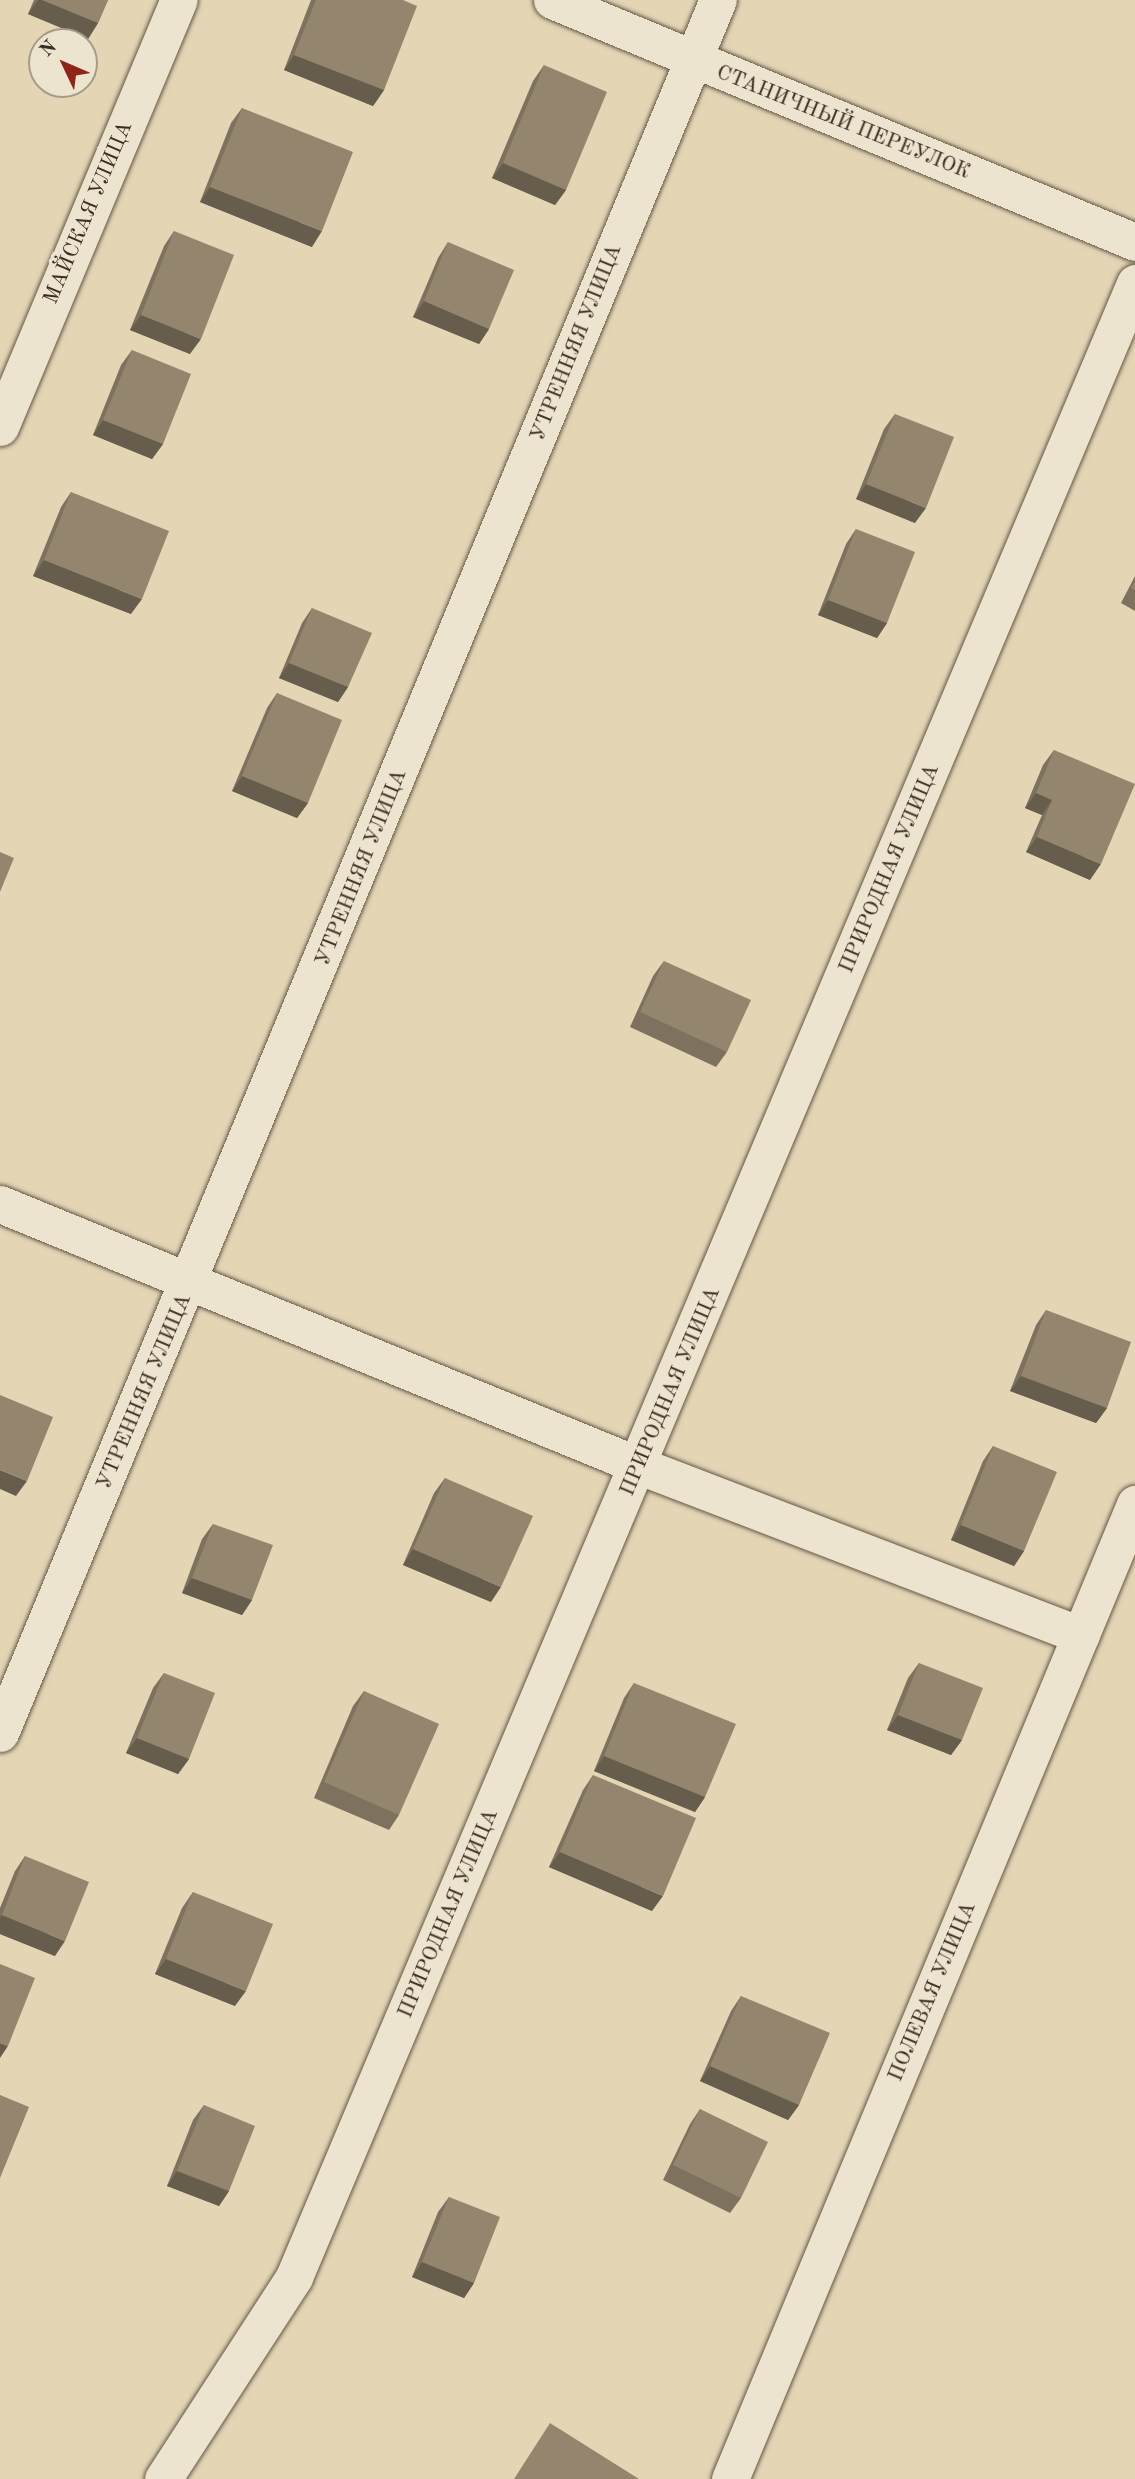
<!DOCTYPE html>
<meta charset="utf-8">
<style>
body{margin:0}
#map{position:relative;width:1135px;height:2479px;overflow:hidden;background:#e4d6b5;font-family:"Old Standard TT",serif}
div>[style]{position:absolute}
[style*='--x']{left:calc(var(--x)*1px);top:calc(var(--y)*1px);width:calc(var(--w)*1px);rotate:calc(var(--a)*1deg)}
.roads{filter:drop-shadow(0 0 2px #655747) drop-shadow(0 0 2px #655747)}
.minor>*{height:37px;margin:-18.5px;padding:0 18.5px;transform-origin:18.5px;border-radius:18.5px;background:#ede4cf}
.wall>*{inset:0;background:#7e725f}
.shaded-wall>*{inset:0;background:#675d4d}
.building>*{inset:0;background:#93856e}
span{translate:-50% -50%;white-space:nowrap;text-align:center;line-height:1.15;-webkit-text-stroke:7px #ede4cf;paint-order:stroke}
.street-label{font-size:21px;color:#3b2d22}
.north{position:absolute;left:28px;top:28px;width:70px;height:70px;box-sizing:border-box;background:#ede4cf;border:2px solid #a69b8a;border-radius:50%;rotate:314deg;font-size:19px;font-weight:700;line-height:28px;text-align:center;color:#3b2d22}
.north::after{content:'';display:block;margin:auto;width:24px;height:32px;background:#8f2418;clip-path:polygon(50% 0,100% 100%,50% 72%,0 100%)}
</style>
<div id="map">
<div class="roads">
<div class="minor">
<i style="--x:552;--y:0;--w:631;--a:22.54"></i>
<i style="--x:0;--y:427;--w:463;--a:-67.3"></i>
<i style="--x:0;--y:1204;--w:692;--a:22.26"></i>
<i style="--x:640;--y:1466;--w:472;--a:21"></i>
<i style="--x:0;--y:1733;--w:1876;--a:-67.5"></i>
<i style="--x:163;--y:2479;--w:241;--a:-57"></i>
<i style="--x:294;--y:2277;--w:2164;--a:-67.13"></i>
<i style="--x:730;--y:2479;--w:1056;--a:-67.44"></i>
</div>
</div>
<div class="wall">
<i style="clip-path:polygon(34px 0,108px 0,98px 23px,88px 39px,28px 14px)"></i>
<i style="clip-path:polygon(311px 0,403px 0,384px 90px,373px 106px,284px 70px)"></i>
<i style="clip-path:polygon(544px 65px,566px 190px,555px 205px,492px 178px,533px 81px)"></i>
<i style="clip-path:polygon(242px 108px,312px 247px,200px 202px,231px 123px)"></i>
<i style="clip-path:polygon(174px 231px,190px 354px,130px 330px,164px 246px)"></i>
<i style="clip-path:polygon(448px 242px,489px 329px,479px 344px,413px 317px,438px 258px)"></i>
<i style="clip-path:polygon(132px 350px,163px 444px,152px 459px,93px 435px,121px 365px)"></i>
<i style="clip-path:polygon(895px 414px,915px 523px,856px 499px,884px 429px)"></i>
<i style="clip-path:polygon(71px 492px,131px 614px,33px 576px,61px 507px)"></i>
<i style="clip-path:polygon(856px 529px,887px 623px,877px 638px,818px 615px,846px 544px)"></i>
<i style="clip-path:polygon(1135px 576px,1135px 611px,1121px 603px)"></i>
<i style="clip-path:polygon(312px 608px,348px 687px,338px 702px,279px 678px,302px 623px)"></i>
<i style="clip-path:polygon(277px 693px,308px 803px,297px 818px,232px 791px,267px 708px)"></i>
<i style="clip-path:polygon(1054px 750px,1090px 880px,1026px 852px,1042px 815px,1025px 808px,1043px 765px)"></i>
<i style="clip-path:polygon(664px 961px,727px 1052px,716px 1067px,630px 1027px,653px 976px)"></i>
<i style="clip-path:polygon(1046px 1310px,1107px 1408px,1096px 1423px,1010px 1391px,1036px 1325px)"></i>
<i style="clip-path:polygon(993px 1446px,1024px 1551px,1014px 1566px,951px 1540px,983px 1461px)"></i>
<i style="clip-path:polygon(445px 1478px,491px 1602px,403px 1565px,434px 1493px)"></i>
<i style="clip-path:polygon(213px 1524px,252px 1600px,242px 1615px,182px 1593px,202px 1539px)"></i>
<i style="clip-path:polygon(919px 1663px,962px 1740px,951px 1755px,887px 1730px,908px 1678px)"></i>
<i style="clip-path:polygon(164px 1673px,189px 1759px,178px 1774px,126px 1753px,153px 1688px)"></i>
<i style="clip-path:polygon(634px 1683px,705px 1797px,695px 1812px,594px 1771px,624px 1698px)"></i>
<i style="clip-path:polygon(364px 1691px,399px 1815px,389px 1830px,314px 1798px,353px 1706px)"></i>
<i style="clip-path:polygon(593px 1775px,652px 1911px,549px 1867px,583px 1790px)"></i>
<i style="clip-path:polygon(25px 1856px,55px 1956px,0 1934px,0 1908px,15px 1871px)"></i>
<i style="clip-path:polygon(193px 1892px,235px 2006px,155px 1974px,182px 1908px)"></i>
<i style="clip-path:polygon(741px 1996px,799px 2105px,788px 2120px,700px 2081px,731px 2011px)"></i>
<i style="clip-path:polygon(204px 2105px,229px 2191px,219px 2206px,167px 2186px,193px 2120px)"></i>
<i style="clip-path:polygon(700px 2109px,741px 2198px,730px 2213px,663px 2180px,690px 2124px)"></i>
<i style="clip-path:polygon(449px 2197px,474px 2283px,464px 2298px,412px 2277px,438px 2212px)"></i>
</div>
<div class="shaded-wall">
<i style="clip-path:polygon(38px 0,42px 0,98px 23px,88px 39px,28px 14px)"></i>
<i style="clip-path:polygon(294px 55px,384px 90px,373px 106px,284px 70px)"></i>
<i style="clip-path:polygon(503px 163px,566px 190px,555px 205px,492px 178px)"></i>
<i style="clip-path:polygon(210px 187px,322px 231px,312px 247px,200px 202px)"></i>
<i style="clip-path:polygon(424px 301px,489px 329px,479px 344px,413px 317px)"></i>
<i style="clip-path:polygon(141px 315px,201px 339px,190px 354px,130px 330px)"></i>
<i style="clip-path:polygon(103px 420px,163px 444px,152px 459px,93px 435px)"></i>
<i style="clip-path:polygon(866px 484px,926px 508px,915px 523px,856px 499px)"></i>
<i style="clip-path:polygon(44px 560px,142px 599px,131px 614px,33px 576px)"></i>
<i style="clip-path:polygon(828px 600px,887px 623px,877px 638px,818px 615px)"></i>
<i style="clip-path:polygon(289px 663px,348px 687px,338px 702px,279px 678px)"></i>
<i style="clip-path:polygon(242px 776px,308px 803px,297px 818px,232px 791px)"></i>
<i style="clip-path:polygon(1036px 793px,1052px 800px,1042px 815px,1025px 808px)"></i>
<i style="clip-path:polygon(1037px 837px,1101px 864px,1090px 880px,1026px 852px)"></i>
<i style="clip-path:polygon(1021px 1376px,1107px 1408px,1096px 1423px,1010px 1391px)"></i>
<i style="clip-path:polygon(0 1470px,27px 1481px,16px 1496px,0 1489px)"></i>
<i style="clip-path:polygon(961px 1525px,1024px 1551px,1014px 1566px,951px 1540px)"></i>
<i style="clip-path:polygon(413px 1549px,501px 1587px,491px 1602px,403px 1565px)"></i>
<i style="clip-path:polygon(192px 1578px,252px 1600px,242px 1615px,182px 1593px)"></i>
<i style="clip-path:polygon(898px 1715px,962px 1740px,951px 1755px,887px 1730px)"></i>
<i style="clip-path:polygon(137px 1738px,189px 1759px,178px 1774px,126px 1753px)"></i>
<i style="clip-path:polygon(604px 1756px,705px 1797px,695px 1812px,594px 1771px)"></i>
<i style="clip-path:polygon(560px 1852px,663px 1896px,652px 1911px,549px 1867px)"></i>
<i style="clip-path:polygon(2px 1915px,65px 1941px,55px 1956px,0 1934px,0 1917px)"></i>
<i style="clip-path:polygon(166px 1959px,246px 1991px,235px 2006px,155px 1974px)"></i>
<i style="clip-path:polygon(0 2043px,8px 2046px,0 2058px)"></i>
<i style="clip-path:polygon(710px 2066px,799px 2105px,788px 2120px,700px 2081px)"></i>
<i style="clip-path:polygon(177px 2171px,229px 2191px,219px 2206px,167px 2186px)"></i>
<i style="clip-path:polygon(422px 2262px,474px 2283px,464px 2298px,412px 2277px)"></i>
</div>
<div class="building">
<i style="clip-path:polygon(42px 0,108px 0,98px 23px)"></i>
<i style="clip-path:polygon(316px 0,403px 0,417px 6px,384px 90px,294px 55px)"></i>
<i style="clip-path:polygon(544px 65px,607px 92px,566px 190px,503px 163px)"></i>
<i style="clip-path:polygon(242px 108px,353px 152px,322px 231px,210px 187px)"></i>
<i style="clip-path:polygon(174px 231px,234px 255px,201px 339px,141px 315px)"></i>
<i style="clip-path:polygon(448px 242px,514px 270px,489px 329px,424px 301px)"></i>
<i style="clip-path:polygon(132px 350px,191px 374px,163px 444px,103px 420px)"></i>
<i style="clip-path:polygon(895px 414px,954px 437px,926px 508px,866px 484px)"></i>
<i style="clip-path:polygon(71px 492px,169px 531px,142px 599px,44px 560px)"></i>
<i style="clip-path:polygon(856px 529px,915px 552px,887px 623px,828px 600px)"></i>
<i style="clip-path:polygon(1135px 581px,1135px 590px,1131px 588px)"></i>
<i style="clip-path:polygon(312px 608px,372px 633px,348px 687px,289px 663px)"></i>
<i style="clip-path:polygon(277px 693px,342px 720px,308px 803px,242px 776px)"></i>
<i style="clip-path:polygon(1054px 750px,1135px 784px,1101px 864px,1037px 837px,1052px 800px,1036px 793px)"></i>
<i style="clip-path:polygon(0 852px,14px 858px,0 892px)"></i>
<i style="clip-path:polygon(664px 961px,751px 1000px,727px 1052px,640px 1012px)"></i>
<i style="clip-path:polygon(1046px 1310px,1131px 1342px,1107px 1408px,1021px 1376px)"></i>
<i style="clip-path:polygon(0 1395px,53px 1417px,27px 1481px,0 1470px)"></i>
<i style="clip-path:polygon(993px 1446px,1057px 1472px,1024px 1551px,961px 1525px)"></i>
<i style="clip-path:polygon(445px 1478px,533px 1516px,501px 1587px,413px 1549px)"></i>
<i style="clip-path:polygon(213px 1524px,273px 1545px,252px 1600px,192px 1578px)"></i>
<i style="clip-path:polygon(919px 1663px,983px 1688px,962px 1740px,898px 1715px)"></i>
<i style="clip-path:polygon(164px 1673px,215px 1693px,189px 1759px,137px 1738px)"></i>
<i style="clip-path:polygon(634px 1683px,736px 1724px,705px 1797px,604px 1756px)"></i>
<i style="clip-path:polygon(364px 1691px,439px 1724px,399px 1815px,324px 1782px)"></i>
<i style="clip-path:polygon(593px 1775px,696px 1818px,663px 1896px,560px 1852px)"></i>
<i style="clip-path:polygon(25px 1856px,89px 1882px,65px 1941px,2px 1915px)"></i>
<i style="clip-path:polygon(193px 1892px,273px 1924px,246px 1991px,166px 1959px)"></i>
<i style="clip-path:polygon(0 1964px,35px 1978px,8px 2046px,0 2043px)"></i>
<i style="clip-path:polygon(741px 1996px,830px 2033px,799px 2105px,710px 2066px)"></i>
<i style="clip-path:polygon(0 2095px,29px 2107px,0 2178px)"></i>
<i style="clip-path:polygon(204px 2105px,255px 2126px,229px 2191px,177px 2171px)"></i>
<i style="clip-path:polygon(700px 2109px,768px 2142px,741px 2198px,673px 2165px)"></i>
<i style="clip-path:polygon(449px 2197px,500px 2217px,474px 2283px,422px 2262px)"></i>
<i style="clip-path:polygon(550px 2423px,639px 2479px,514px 2479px)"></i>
</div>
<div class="street-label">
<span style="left:843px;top:123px;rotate:22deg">СТАНИЧНЫЙ ПЕРЕУЛОК</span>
<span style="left:89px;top:213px;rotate:-67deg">МАЙСКАЯ УЛИЦА</span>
<span style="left:577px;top:343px;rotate:-68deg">УТРЕННЯЯ УЛИЦА</span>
<span style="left:362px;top:868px;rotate:-68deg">УТРЕННЯЯ УЛИЦА</span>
<span style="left:890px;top:869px;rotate:-67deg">ПРИРОДНАЯ УЛИЦА</span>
<span style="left:145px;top:1392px;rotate:-67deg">УТРЕННЯЯ УЛИЦА</span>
<span style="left:671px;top:1392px;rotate:-67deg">ПРИРОДНАЯ УЛИЦА</span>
<span style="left:449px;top:1914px;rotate:-67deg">ПРИРОДНАЯ УЛИЦА</span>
<span style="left:933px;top:1992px;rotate:-67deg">ПОЛЕВАЯ УЛИЦА</span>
</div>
<div class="north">N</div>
</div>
